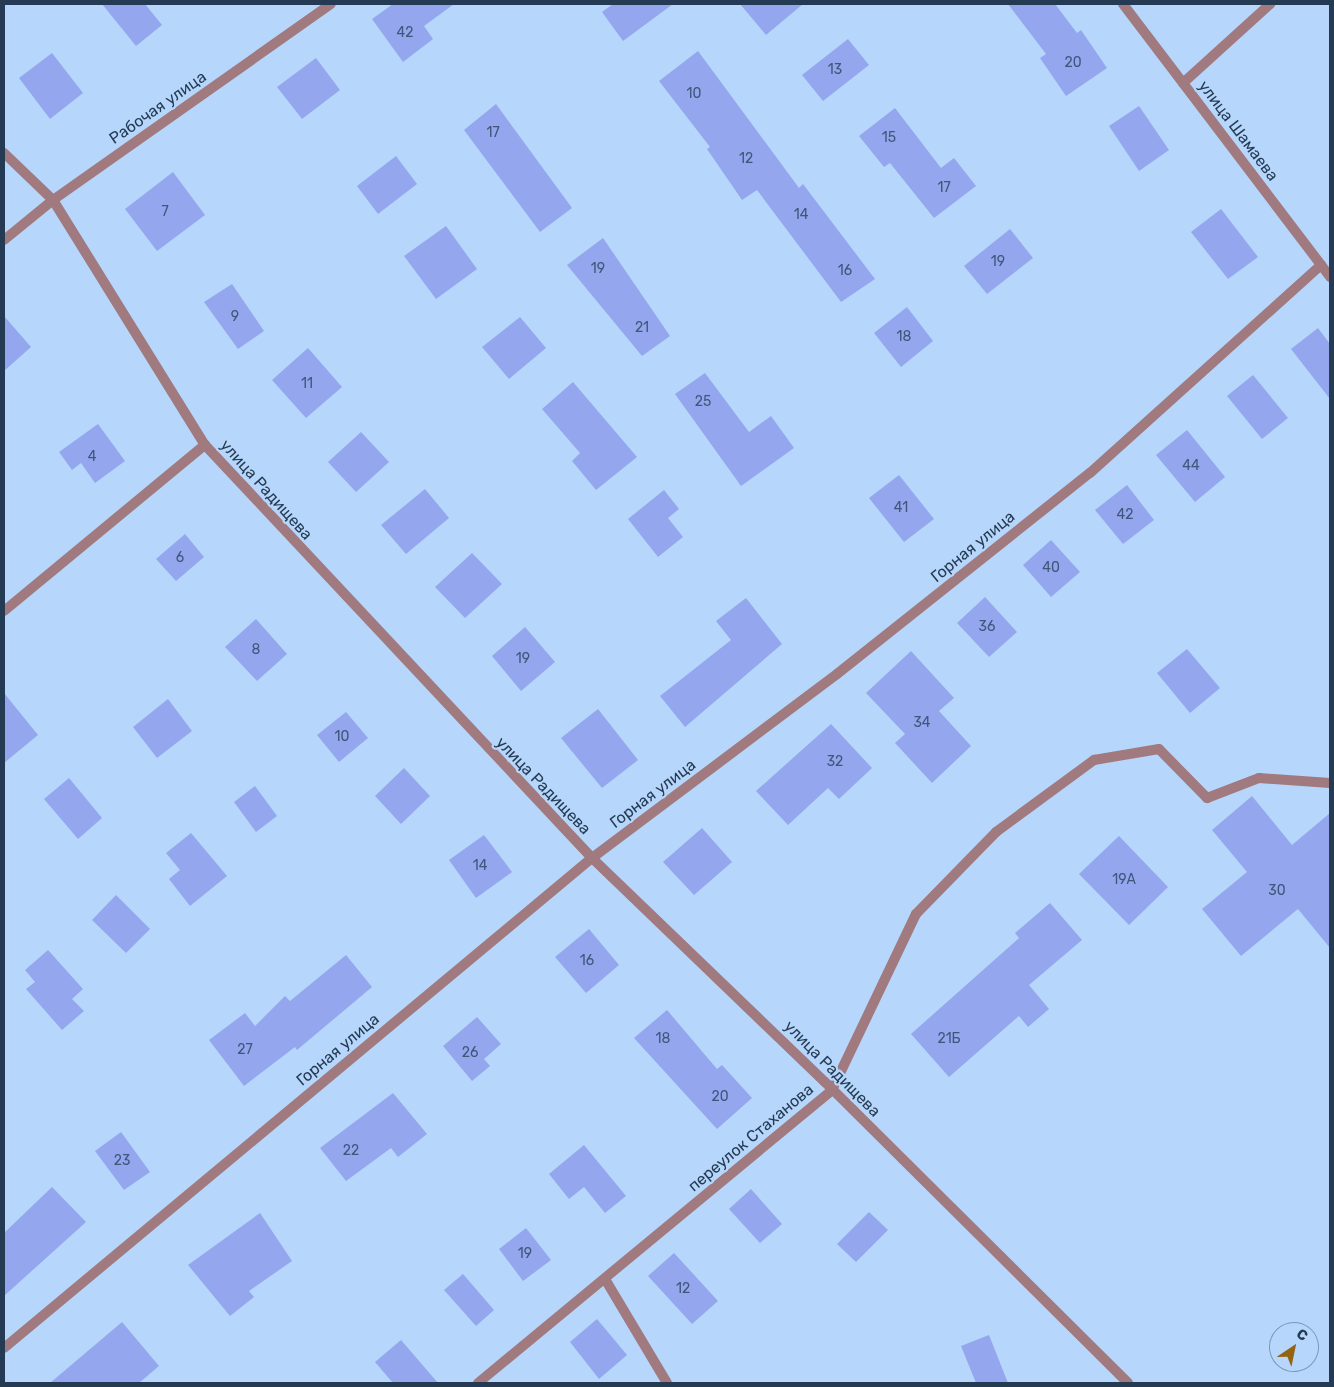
<!DOCTYPE html>
<meta charset="utf-8">
<style>
body{margin:0}
#map{position:relative;width:1334px;height:1387px;overflow:hidden;background:#b6d6fb;font-family:Rubik,sans-serif}
div>[style]{position:absolute}
[style*='--x']{left:calc(var(--x)*1px);top:calc(var(--y)*1px);width:calc(var(--w)*1px);rotate:calc(var(--a)*1deg)}
.building>*{inset:0;background:#94a7ee}
.minor>*{height:10px;margin:-5px;padding:0 5px;transform-origin:5px;border-radius:5px;background:#a07a7e}
span{translate:-50% -50%;white-space:nowrap;text-align:center;line-height:1.15;-webkit-text-stroke:4.5px #b6d6fb;paint-order:stroke}
.number-label{font-size:14px;color:#41567a}
.number-label span{-webkit-text-stroke-width:0}
.street-label{font-size:16px;color:#253b54}
.frame{position:absolute;inset:0;border:5px solid #253b54;pointer-events:none}
.north{position:absolute;left:1269px;top:1322px;width:50px;height:50px;box-sizing:border-box;background:#b6d6fb;border:1px solid #7c98b8;border-radius:50%;rotate:34deg;font-size:14px;font-weight:700;line-height:20px;text-align:center;color:#253b54}
.north::after{content:'';display:block;margin:auto;width:18px;height:22px;background:#946213;clip-path:polygon(50% 0,100% 100%,50% 72%,0 100%)}
</style>
<div id="map">
<div class="building">
<i style="clip-path:polygon(102px 4px,145px 4px,162px 25px,136px 46px)"></i>
<i style="clip-path:polygon(393px 4px,454px 4px,424px 26px,433px 39px,403px 62px,372px 19px)"></i>
<i style="clip-path:polygon(613px 4px,673px 4px,623px 41px,602px 12px)"></i>
<i style="clip-path:polygon(740px 4px,803px 4px,766px 35px)"></i>
<i style="clip-path:polygon(1008px 4px,1055px 4px,1077px 33px,1081px 30px,1107px 68px,1066px 96px,1040px 58px,1046px 54px)"></i>
<i style="clip-path:polygon(848px 39px,869px 65px,823px 101px,802px 75px)"></i>
<i style="clip-path:polygon(698px 51px,799px 188px,803px 184px,875px 279px,841px 302px,757px 190px,742px 200px,707px 149px,710px 147px,659px 81px)"></i>
<i style="clip-path:polygon(52px 53px,83px 93px,50px 119px,19px 78px)"></i>
<i style="clip-path:polygon(316px 58px,340px 90px,302px 119px,277px 87px)"></i>
<i style="clip-path:polygon(496px 104px,572px 208px,540px 232px,464px 130px)"></i>
<i style="clip-path:polygon(1139px 106px,1169px 150px,1139px 171px,1109px 126px)"></i>
<i style="clip-path:polygon(895px 108px,941px 168px,954px 158px,976px 186px,934px 218px,890px 163px,884px 167px,859px 136px)"></i>
<i style="clip-path:polygon(396px 156px,417px 184px,378px 214px,357px 186px)"></i>
<i style="clip-path:polygon(173px 172px,205px 215px,157px 251px,125px 209px)"></i>
<i style="clip-path:polygon(1221px 209px,1258px 257px,1228px 279px,1191px 232px)"></i>
<i style="clip-path:polygon(446px 226px,477px 269px,436px 299px,404px 256px)"></i>
<i style="clip-path:polygon(1010px 229px,1033px 258px,987px 294px,964px 266px)"></i>
<i style="clip-path:polygon(603px 238px,670px 336px,642px 356px,567px 265px)"></i>
<i style="clip-path:polygon(232px 284px,264px 331px,238px 349px,204px 302px)"></i>
<i style="clip-path:polygon(907px 307px,933px 341px,901px 367px,874px 333px)"></i>
<i style="clip-path:polygon(4px 316px,31px 347px,4px 371px)"></i>
<i style="clip-path:polygon(520px 317px,546px 348px,509px 379px,482px 347px)"></i>
<i style="clip-path:polygon(1318px 328px,1330px 344px,1330px 399px,1291px 349px)"></i>
<i style="clip-path:polygon(308px 348px,342px 387px,306px 418px,272px 380px)"></i>
<i style="clip-path:polygon(705px 373px,749px 432px,771px 416px,794px 448px,741px 486px,675px 394px)"></i>
<i style="clip-path:polygon(1253px 375px,1288px 418px,1262px 439px,1227px 396px)"></i>
<i style="clip-path:polygon(573px 382px,637px 457px,596px 490px,572px 461px,580px 453px,542px 409px)"></i>
<i style="clip-path:polygon(98px 424px,125px 461px,95px 483px,81px 463px,72px 470px,59px 452px)"></i>
<i style="clip-path:polygon(1187px 430px,1225px 477px,1195px 502px,1156px 455px)"></i>
<i style="clip-path:polygon(361px 432px,389px 462px,356px 492px,328px 462px)"></i>
<i style="clip-path:polygon(899px 475px,934px 519px,904px 542px,869px 498px)"></i>
<i style="clip-path:polygon(1127px 485px,1154px 520px,1123px 544px,1095px 510px)"></i>
<i style="clip-path:polygon(425px 489px,449px 518px,406px 554px,381px 525px)"></i>
<i style="clip-path:polygon(664px 490px,679px 509px,668px 518px,683px 537px,658px 557px,628px 519px)"></i>
<i style="clip-path:polygon(185px 534px,204px 557px,176px 581px,156px 559px)"></i>
<i style="clip-path:polygon(1051px 540px,1080px 572px,1051px 597px,1023px 565px)"></i>
<i style="clip-path:polygon(472px 553px,502px 584px,465px 618px,435px 587px)"></i>
<i style="clip-path:polygon(985px 597px,1017px 632px,989px 657px,957px 623px)"></i>
<i style="clip-path:polygon(746px 598px,782px 644px,685px 727px,660px 696px,731px 640px,716px 621px)"></i>
<i style="clip-path:polygon(256px 619px,287px 654px,257px 681px,225px 647px)"></i>
<i style="clip-path:polygon(525px 627px,555px 662px,521px 691px,492px 656px)"></i>
<i style="clip-path:polygon(1187px 649px,1220px 688px,1190px 713px,1157px 673px)"></i>
<i style="clip-path:polygon(911px 651px,954px 698px,939px 711px,971px 746px,932px 783px,895px 743px,905px 734px,866px 693px)"></i>
<i style="clip-path:polygon(4px 693px,38px 735px,4px 763px)"></i>
<i style="clip-path:polygon(168px 699px,192px 731px,157px 758px,133px 727px)"></i>
<i style="clip-path:polygon(598px 709px,638px 760px,602px 788px,561px 738px)"></i>
<i style="clip-path:polygon(346px 712px,368px 738px,339px 762px,317px 735px)"></i>
<i style="clip-path:polygon(831px 724px,872px 768px,839px 799px,828px 788px,788px 825px,756px 791px)"></i>
<i style="clip-path:polygon(404px 768px,430px 796px,401px 824px,375px 796px)"></i>
<i style="clip-path:polygon(69px 778px,102px 818px,78px 839px,44px 799px)"></i>
<i style="clip-path:polygon(255px 786px,277px 816px,256px 832px,234px 802px)"></i>
<i style="clip-path:polygon(1252px 796px,1292px 845px,1330px 813px,1330px 948px,1298px 909px,1241px 956px,1202px 909px,1247px 872px,1212px 830px)"></i>
<i style="clip-path:polygon(702px 828px,732px 862px,694px 895px,663px 862px)"></i>
<i style="clip-path:polygon(191px 833px,227px 876px,190px 906px,169px 879px,180px 870px,166px 853px)"></i>
<i style="clip-path:polygon(484px 835px,512px 872px,476px 898px,449px 860px)"></i>
<i style="clip-path:polygon(1119px 836px,1168px 887px,1129px 925px,1079px 874px)"></i>
<i style="clip-path:polygon(116px 895px,150px 929px,126px 953px,92px 920px)"></i>
<i style="clip-path:polygon(1050px 903px,1082px 940px,1029px 985px,1049px 1009px,1028px 1027px,1019px 1016px,949px 1077px,911px 1034px,1019px 938px,1015px 933px)"></i>
<i style="clip-path:polygon(589px 929px,619px 965px,586px 993px,555px 957px)"></i>
<i style="clip-path:polygon(48px 950px,83px 989px,72px 999px,84px 1011px,62px 1030px,26px 989px,35px 982px,25px 970px)"></i>
<i style="clip-path:polygon(346px 955px,372px 987px,297px 1050px,295px 1047px,244px 1086px,209px 1040px,245px 1013px,255px 1026px,285px 996px,290px 1001px)"></i>
<i style="clip-path:polygon(667px 1010px,717px 1069px,722px 1065px,752px 1098px,717px 1129px,634px 1038px)"></i>
<i style="clip-path:polygon(477px 1017px,501px 1044px,484px 1059px,490px 1066px,472px 1081px,443px 1046px)"></i>
<i style="clip-path:polygon(393px 1093px,427px 1134px,398px 1157px,391px 1148px,346px 1181px,320px 1148px)"></i>
<i style="clip-path:polygon(121px 1132px,150px 1172px,124px 1190px,95px 1151px)"></i>
<i style="clip-path:polygon(584px 1145px,626px 1196px,605px 1213px,584px 1187px,569px 1199px,549px 1174px)"></i>
<i style="clip-path:polygon(52px 1187px,86px 1222px,4px 1296px,4px 1233px)"></i>
<i style="clip-path:polygon(751px 1189px,782px 1224px,760px 1243px,729px 1209px)"></i>
<i style="clip-path:polygon(869px 1212px,888px 1230px,856px 1262px,837px 1244px)"></i>
<i style="clip-path:polygon(260px 1213px,292px 1261px,249px 1291px,254px 1297px,230px 1316px,188px 1265px)"></i>
<i style="clip-path:polygon(526px 1228px,551px 1260px,523px 1281px,499px 1249px)"></i>
<i style="clip-path:polygon(674px 1253px,718px 1301px,692px 1324px,648px 1276px)"></i>
<i style="clip-path:polygon(463px 1274px,494px 1310px,476px 1326px,444px 1290px)"></i>
<i style="clip-path:polygon(597px 1319px,627px 1355px,599px 1379px,570px 1342px)"></i>
<i style="clip-path:polygon(122px 1322px,159px 1366px,139px 1383px,50px 1383px)"></i>
<i style="clip-path:polygon(989px 1335px,1008px 1383px,976px 1383px,961px 1346px)"></i>
<i style="clip-path:polygon(401px 1340px,438px 1383px,393px 1383px,375px 1362px)"></i>
</div>
<div class="minor">
<i style="--x:1123;--y:4;--w:343;--a:52.8"></i>
<i style="--x:1183;--y:83;--w:118;--a:-42.2"></i>
<i style="--x:4;--y:153;--w:68;--a:43.8"></i>
<i style="--x:53;--y:200;--w:288;--a:58.2"></i>
<i style="--x:205;--y:445;--w:566;--a:46.86"></i>
<i style="--x:592;--y:858;--w:323;--a:43.9"></i>
<i style="--x:825;--y:1082;--w:427;--a:44.8"></i>
<i style="--x:4;--y:240;--w:63;--a:-39.2"></i>
<i style="--x:53;--y:200;--w:340;--a:-35.2"></i>
<i style="--x:4;--y:611;--w:261;--a:-39.6"></i>
<i style="--x:605;--y:1279;--w:121;--a:59.2"></i>
<i style="--x:4;--y:1348;--w:765;--a:-39.81"></i>
<i style="--x:592;--y:858;--w:306;--a:-36.9"></i>
<i style="--x:837;--y:674;--w:323;--a:-38.5"></i>
<i style="--x:1090;--y:473;--w:311;--a:-42"></i>
<i style="--x:478;--y:1383;--w:460;--a:-39.6"></i>
<i style="--x:832;--y:1090;--w:195;--a:-64.5"></i>
<i style="--x:916;--y:914;--w:115;--a:-45.7"></i>
<i style="--x:996;--y:832;--w:122;--a:-36.3"></i>
<i style="--x:1094;--y:760;--w:66;--a:-9.6"></i>
<i style="--x:1159;--y:749;--w:69;--a:45.6"></i>
<i style="--x:1207;--y:798;--w:56;--a:-21"></i>
<i style="--x:1259;--y:778;--w:71;--a:4"></i>
</div>
<div class="number-label">
<span style="left:405px;top:33px">42</span>
<span style="left:1073px;top:63px">20</span>
<span style="left:835px;top:70px">13</span>
<span style="left:694px;top:94px">10</span>
<span style="left:493px;top:133px">17</span>
<span style="left:889px;top:138px">15</span>
<span style="left:746px;top:159px">12</span>
<span style="left:944px;top:188px">17</span>
<span style="left:165px;top:212px">7</span>
<span style="left:801px;top:215px">14</span>
<span style="left:998px;top:262px">19</span>
<span style="left:598px;top:269px">19</span>
<span style="left:845px;top:271px">16</span>
<span style="left:235px;top:317px">9</span>
<span style="left:642px;top:328px">21</span>
<span style="left:904px;top:337px">18</span>
<span style="left:307px;top:384px">11</span>
<span style="left:703px;top:402px">25</span>
<span style="left:92px;top:457px">4</span>
<span style="left:1191px;top:466px">44</span>
<span style="left:901px;top:508px">41</span>
<span style="left:1125px;top:515px">42</span>
<span style="left:180px;top:558px">6</span>
<span style="left:1051px;top:568px">40</span>
<span style="left:987px;top:627px">36</span>
<span style="left:256px;top:650px">8</span>
<span style="left:523px;top:659px">19</span>
<span style="left:922px;top:723px">34</span>
<span style="left:342px;top:737px">10</span>
<span style="left:835px;top:762px">32</span>
<span style="left:480px;top:866px">14</span>
<span style="left:1124px;top:880px">19А</span>
<span style="left:1277px;top:891px">30</span>
<span style="left:587px;top:961px">16</span>
<span style="left:663px;top:1039px">18</span>
<span style="left:949px;top:1039px">21Б</span>
<span style="left:245px;top:1050px">27</span>
<span style="left:470px;top:1053px">26</span>
<span style="left:720px;top:1097px">20</span>
<span style="left:351px;top:1151px">22</span>
<span style="left:122px;top:1161px">23</span>
<span style="left:525px;top:1254px">19</span>
<span style="left:683px;top:1289px">12</span>
</div>
<div class="street-label">
<span style="left:158px;top:108px;rotate:-35deg">Рабочая улица</span>
<span style="left:1238px;top:131px;rotate:53deg">улица Шамаева</span>
<span style="left:266px;top:490px;rotate:48deg">улица Радищева</span>
<span style="left:973px;top:547px;rotate:-39deg">Горная улица</span>
<span style="left:543px;top:786px;rotate:46deg">улица Радищева</span>
<span style="left:653px;top:794px;rotate:-37deg">Горная улица</span>
<span style="left:338px;top:1050px;rotate:-40deg">Горная улица</span>
<span style="left:832px;top:1069px;rotate:45deg">улица Радищева</span>
<span style="left:751px;top:1138px;rotate:-40deg">переулок Стаханова</span>
</div>
<div class="frame"></div>
<div class="north">С</div>
</div>
